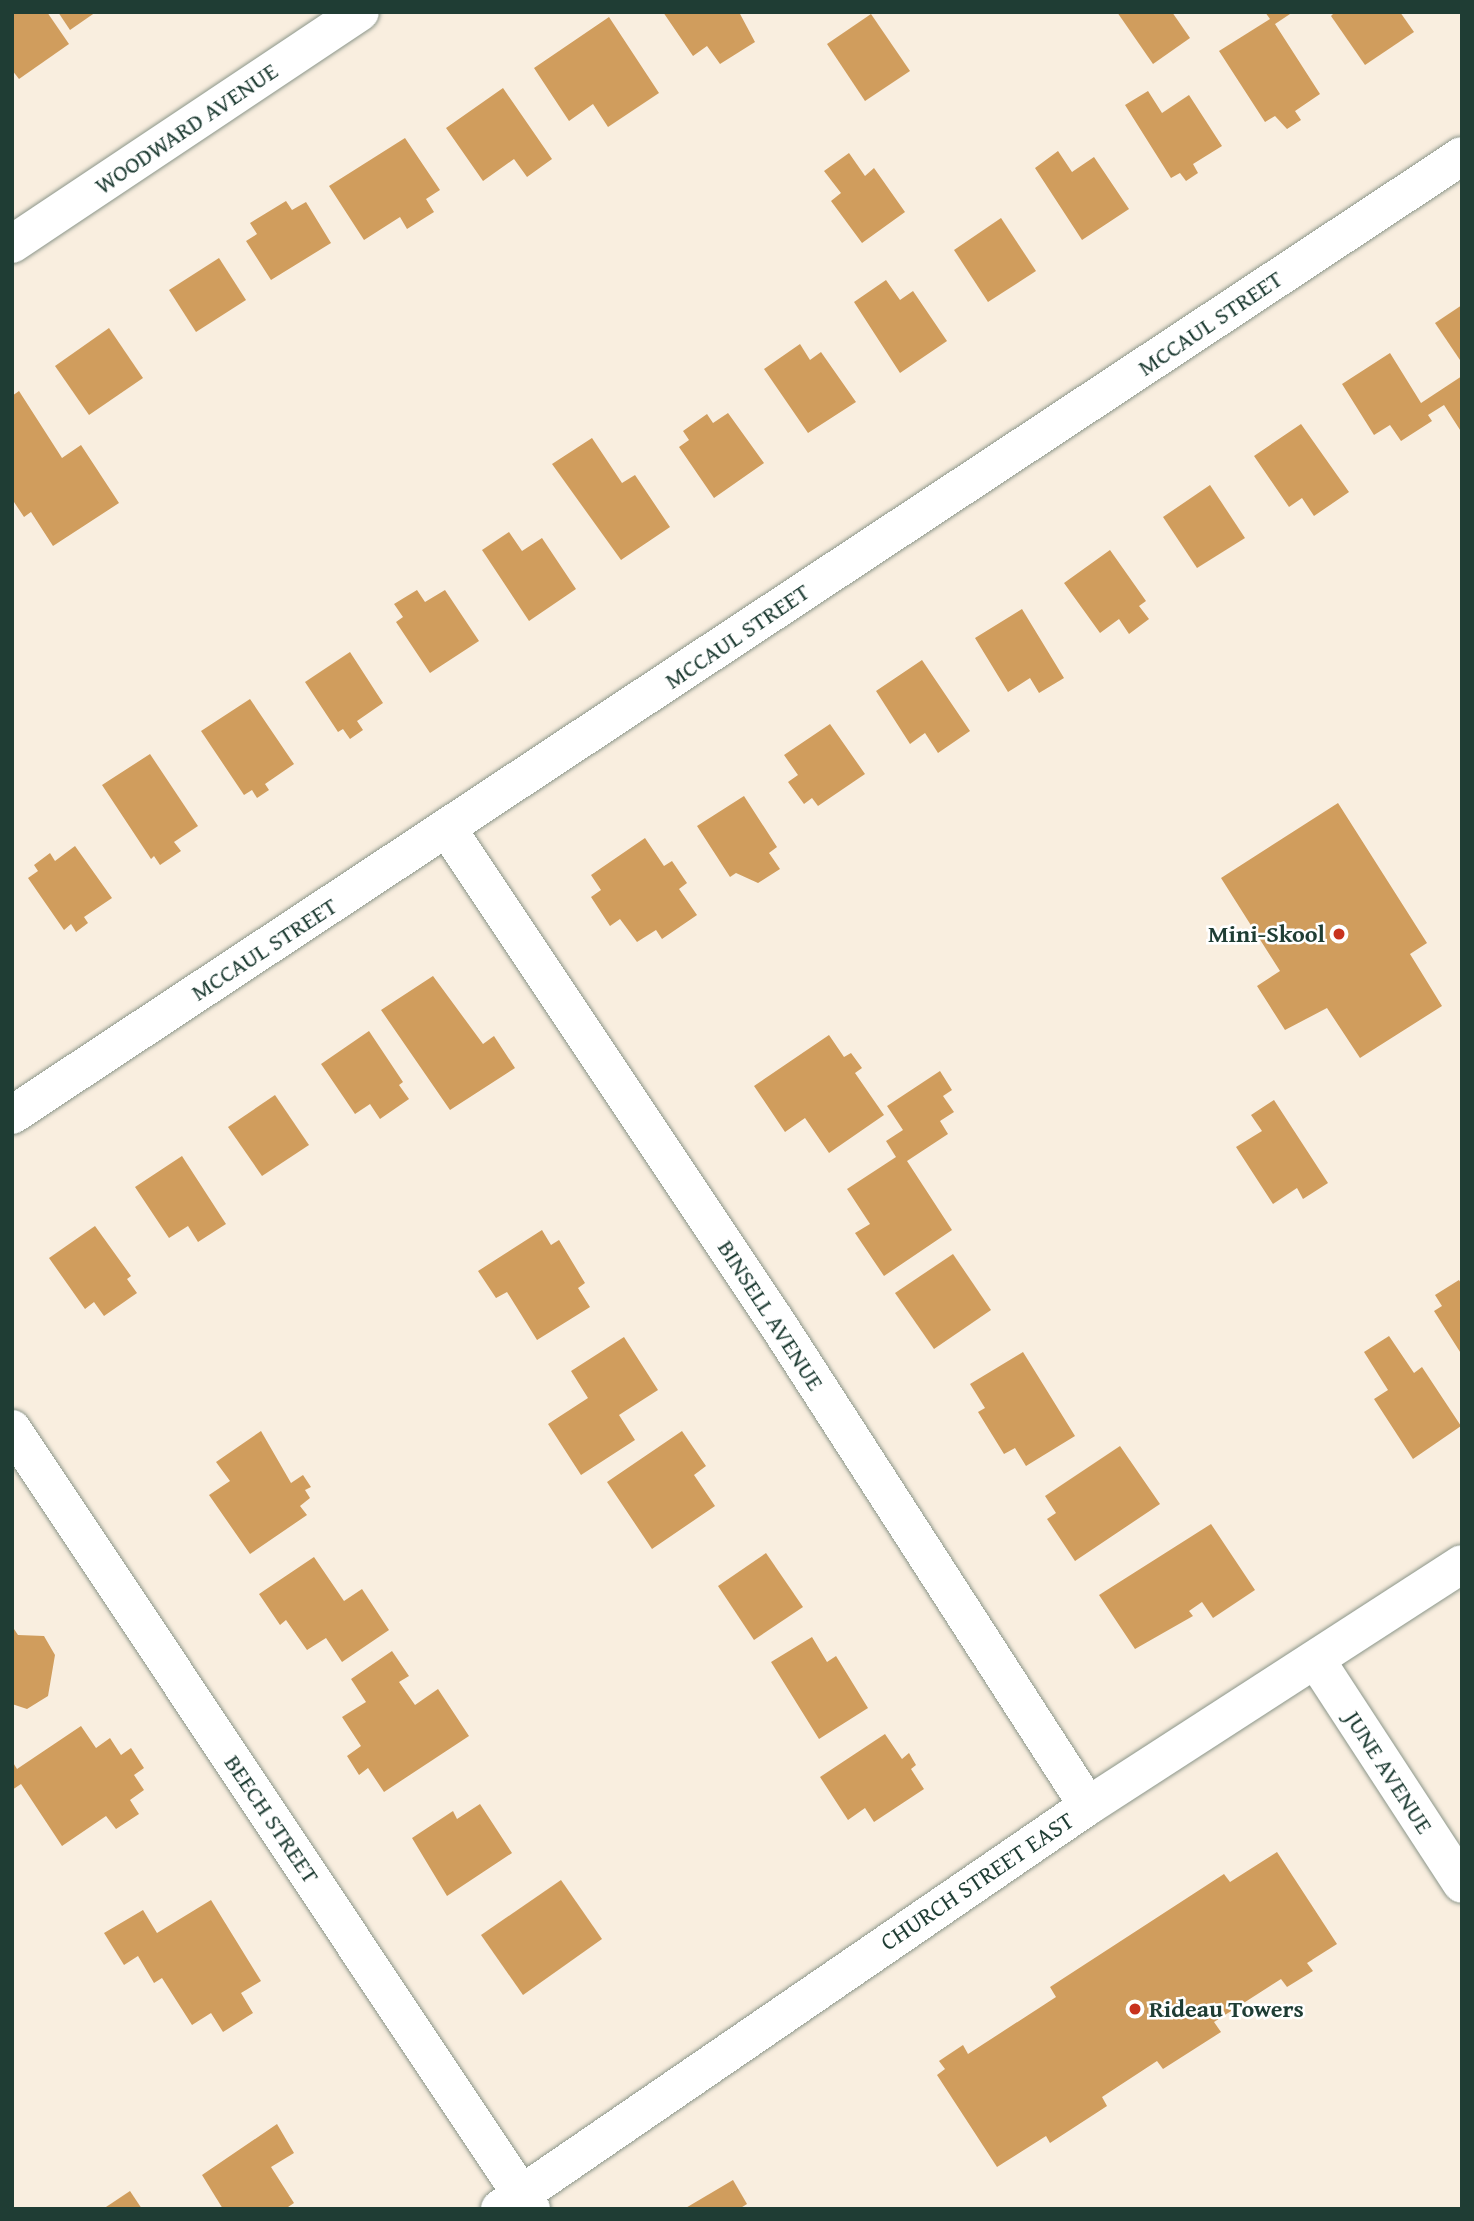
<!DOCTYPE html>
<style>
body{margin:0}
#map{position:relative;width:1474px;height:2221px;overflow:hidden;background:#f9eedf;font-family:"Gentium Book Plus",serif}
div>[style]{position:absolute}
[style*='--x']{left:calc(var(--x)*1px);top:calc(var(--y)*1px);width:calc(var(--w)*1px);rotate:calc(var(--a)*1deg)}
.building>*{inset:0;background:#d09d5d}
.roads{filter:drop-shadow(0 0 2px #8c968a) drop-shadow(0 0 2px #8c968a)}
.minor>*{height:38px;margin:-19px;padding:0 19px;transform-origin:19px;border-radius:19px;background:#fff}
.dots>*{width:19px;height:19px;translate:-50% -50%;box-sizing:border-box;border:4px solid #fff;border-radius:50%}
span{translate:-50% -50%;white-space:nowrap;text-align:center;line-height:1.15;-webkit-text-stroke:5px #fff;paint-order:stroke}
.street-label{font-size:24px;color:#1f3d34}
.poi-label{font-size:24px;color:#1f3d34;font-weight:700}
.right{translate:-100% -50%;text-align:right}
.left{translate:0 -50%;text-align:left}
.frame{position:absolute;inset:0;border:14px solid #1f3d34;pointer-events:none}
</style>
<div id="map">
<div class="building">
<i style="clip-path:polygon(12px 12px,47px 12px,69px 44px,19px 79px,12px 70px)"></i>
<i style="clip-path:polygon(58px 12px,96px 12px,70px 30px)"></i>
<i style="clip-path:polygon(663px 12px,739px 12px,755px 42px,720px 64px,707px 46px,693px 56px)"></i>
<i style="clip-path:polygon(1117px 12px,1172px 12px,1190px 38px,1153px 64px)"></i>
<i style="clip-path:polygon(1265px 12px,1293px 12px,1275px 24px,1320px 94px,1295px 111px,1301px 120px,1287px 129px,1275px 116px,1265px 122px,1219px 51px,1270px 19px)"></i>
<i style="clip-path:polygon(1335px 12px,1400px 12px,1414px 32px,1365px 65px,1331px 16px)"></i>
<i style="clip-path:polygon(871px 14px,910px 71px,865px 101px,827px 44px)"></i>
<i style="clip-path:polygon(609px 17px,659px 93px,608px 127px,593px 104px,569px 121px,534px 68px)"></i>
<i style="clip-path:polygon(503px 88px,552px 159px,527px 177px,514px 159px,483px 181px,446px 128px)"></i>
<i style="clip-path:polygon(1148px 91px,1162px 113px,1189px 95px,1222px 146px,1193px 164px,1198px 173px,1186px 181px,1180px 173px,1171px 178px,1125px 105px)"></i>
<i style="clip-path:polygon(405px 138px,440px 190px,426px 199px,434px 212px,407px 229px,400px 217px,364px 240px,329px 186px)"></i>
<i style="clip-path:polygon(1058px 151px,1072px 172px,1094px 157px,1129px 209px,1082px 240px,1035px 168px)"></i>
<i style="clip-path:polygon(849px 153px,865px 176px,874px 168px,905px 212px,862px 243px,831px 201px,841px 193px,824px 171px)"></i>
<i style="clip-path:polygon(286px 201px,292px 210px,306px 202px,331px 243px,271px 280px,246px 241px,257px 234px,250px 223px)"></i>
<i style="clip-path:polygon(1001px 218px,1036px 271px,988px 302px,954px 250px)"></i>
<i style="clip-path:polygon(219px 258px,246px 300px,196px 332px,169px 290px)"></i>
<i style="clip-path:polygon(886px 280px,900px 300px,913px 291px,947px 341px,900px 373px,854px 302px)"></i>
<i style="clip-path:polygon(1462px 305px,1462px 363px,1435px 323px)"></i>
<i style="clip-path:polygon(109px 328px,143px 378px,89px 415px,55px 366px)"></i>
<i style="clip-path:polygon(800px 344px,810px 360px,821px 352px,856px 402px,808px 433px,764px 369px)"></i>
<i style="clip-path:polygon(1390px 353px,1421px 403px,1462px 376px,1462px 433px,1444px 405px,1428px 415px,1432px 421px,1401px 441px,1390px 425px,1374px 435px,1342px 384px)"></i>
<i style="clip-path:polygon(19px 391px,62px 458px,81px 445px,119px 503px,53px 546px,31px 512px,24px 517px,12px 499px,12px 396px)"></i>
<i style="clip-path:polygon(728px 413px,764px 463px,714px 498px,679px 447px,689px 440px,683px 431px,707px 414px,713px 423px)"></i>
<i style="clip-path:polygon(1301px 424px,1349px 492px,1314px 516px,1302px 498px,1289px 507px,1254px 456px)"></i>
<i style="clip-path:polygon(592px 438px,622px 483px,635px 475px,670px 527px,621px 560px,552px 464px)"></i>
<i style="clip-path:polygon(1210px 485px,1245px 538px,1197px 568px,1163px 517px)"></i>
<i style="clip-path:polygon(509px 532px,522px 551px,542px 538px,576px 589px,529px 621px,482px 550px)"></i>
<i style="clip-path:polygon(1110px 550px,1146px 601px,1139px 606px,1149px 619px,1129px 634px,1119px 619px,1100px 633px,1064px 583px)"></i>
<i style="clip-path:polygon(417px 590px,425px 602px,445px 590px,479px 641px,430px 673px,396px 622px,403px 617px,394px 604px)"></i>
<i style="clip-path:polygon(1022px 609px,1064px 678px,1039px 693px,1030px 678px,1008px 692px,975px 638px)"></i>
<i style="clip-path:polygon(350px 652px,383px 703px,357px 721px,363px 730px,350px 739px,343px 729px,338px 732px,305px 682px)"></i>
<i style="clip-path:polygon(922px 660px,970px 731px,938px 753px,925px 733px,910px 744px,876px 691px)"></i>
<i style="clip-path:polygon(250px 699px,294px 764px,265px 784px,269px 790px,257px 798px,252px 790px,244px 795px,201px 731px)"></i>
<i style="clip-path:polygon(830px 724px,865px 774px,818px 806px,812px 798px,804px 804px,788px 782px,798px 775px,784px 755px)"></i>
<i style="clip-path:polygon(150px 754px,198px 826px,174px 842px,181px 851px,160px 865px,154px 856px,151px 859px,102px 785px)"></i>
<i style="clip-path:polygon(744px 796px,777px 847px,769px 853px,780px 869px,758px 883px,736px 873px,730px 877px,697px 826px)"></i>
<i style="clip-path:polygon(1338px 803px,1427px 943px,1410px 954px,1442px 1006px,1360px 1058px,1327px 1008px,1285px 1030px,1257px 986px,1280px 971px,1221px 878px)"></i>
<i style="clip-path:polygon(645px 838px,664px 866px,672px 861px,687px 883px,679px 889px,697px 915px,662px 939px,656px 930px,637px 942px,620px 919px,610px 926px,591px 897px,601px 890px,591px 875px)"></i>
<i style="clip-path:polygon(75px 846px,112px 898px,84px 917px,88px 923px,76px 932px,71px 924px,64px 930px,28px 878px,38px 871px,34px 865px,50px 853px,55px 861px)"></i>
<i style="clip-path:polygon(433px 976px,483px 1044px,494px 1036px,515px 1068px,450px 1110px,381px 1010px)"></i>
<i style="clip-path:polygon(369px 1031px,403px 1082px,399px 1085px,409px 1099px,380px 1119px,370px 1104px,355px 1114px,321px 1064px)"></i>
<i style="clip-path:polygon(829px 1035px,844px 1057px,851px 1053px,862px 1068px,855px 1073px,884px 1115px,829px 1153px,805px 1118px,785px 1132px,754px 1086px)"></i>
<i style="clip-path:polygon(940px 1071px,952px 1090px,943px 1096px,954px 1112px,940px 1121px,948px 1134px,907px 1161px,952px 1230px,884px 1276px,855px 1233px,870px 1224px,847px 1189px,896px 1157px,886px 1141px,903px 1130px,887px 1106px)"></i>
<i style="clip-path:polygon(275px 1095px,309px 1145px,262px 1176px,228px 1127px)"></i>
<i style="clip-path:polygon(1274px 1100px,1328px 1183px,1303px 1199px,1297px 1188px,1273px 1204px,1236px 1147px,1262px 1131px,1251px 1115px)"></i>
<i style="clip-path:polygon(182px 1156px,226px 1224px,198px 1242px,188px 1226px,169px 1238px,135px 1187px)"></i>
<i style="clip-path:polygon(95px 1226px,131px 1276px,127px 1279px,137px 1293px,104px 1316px,94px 1302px,85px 1309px,49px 1258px)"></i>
<i style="clip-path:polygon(542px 1230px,551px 1245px,559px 1240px,585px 1283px,578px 1288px,590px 1307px,537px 1340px,507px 1292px,496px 1298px,478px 1271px)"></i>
<i style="clip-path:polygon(953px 1254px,991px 1310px,934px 1349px,895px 1293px)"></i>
<i style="clip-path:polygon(1459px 1280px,1462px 1285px,1462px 1355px,1434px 1311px,1442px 1306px,1435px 1295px)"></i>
<i style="clip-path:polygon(1389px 1336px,1414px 1373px,1422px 1367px,1461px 1426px,1413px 1459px,1374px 1399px,1388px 1390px,1364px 1352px)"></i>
<i style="clip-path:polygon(624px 1337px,658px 1390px,619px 1415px,635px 1440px,581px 1475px,548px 1424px,588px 1398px,571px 1371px)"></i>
<i style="clip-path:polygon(1023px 1352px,1075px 1436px,1026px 1466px,1015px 1448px,1004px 1454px,978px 1412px,985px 1408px,970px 1384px)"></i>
<i style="clip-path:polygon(261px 1431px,291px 1483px,303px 1475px,311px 1487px,305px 1490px,310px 1498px,300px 1506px,307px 1515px,250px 1554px,209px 1495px,230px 1481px,216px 1462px)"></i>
<i style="clip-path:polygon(682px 1431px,706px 1466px,694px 1475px,715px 1506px,652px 1549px,607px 1482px)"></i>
<i style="clip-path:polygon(1120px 1446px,1160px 1504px,1075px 1561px,1047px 1519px,1056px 1513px,1045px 1496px)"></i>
<i style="clip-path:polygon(1211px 1524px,1255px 1590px,1213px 1618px,1202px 1602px,1189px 1611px,1193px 1616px,1135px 1649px,1099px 1595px)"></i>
<i style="clip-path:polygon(766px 1553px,803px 1607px,754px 1640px,718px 1586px)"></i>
<i style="clip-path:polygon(314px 1557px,344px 1601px,362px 1589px,389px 1630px,342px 1662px,326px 1638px,307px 1650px,286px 1620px,280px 1625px,259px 1594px)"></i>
<i style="clip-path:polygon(12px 1626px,18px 1635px,44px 1636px,55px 1655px,48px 1696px,27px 1709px,12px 1704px)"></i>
<i style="clip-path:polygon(812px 1637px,827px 1662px,836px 1656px,868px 1708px,819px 1739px,771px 1662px)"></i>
<i style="clip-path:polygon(392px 1651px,409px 1676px,399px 1682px,415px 1705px,438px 1689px,469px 1736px,384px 1792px,368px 1768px,359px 1775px,347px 1756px,361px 1746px,342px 1717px,366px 1702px,351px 1679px)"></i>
<i style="clip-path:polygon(81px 1726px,96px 1748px,110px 1738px,121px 1755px,131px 1748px,144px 1768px,134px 1775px,144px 1790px,130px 1800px,139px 1814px,116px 1829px,106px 1816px,62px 1846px,21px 1784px,12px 1790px,12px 1761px,17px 1769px)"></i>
<i style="clip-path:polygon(885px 1734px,902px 1759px,909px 1753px,916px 1765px,911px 1769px,924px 1789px,874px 1822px,865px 1808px,848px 1820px,820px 1777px)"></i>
<i style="clip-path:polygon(480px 1804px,512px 1853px,447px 1896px,412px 1838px,453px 1811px,457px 1819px)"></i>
<i style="clip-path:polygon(1277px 1852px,1337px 1944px,1307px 1963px,1313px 1971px,1287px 1987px,1281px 1979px,1214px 2022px,1221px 2032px,1163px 2069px,1157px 2061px,1102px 2097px,1107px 2106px,1050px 2143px,1046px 2136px,997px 2167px,937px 2075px,945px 2069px,939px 2061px,963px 2045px,968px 2054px,1056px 1997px,1050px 1987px,1224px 1874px,1230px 1882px)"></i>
<i style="clip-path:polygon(561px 1880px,602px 1939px,523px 1995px,481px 1935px)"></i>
<i style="clip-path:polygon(211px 1900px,261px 1981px,241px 1993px,253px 2013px,223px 2032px,211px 2013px,192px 2025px,162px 1978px,154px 1983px,138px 1956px,124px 1965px,104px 1933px,143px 1910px,157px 1933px)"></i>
<i style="clip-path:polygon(277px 2124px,294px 2153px,271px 2167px,294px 2203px,285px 2209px,223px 2209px,202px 2175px)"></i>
<i style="clip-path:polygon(733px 2180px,747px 2204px,739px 2209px,684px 2209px)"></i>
<i style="clip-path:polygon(130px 2191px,142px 2209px,103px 2209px)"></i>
</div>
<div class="roads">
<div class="minor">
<i style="--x:12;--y:244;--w:418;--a:-33.7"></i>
<i style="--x:447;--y:828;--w:591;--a:56.31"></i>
<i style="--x:775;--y:1320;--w:578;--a:57.22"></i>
<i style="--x:12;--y:1115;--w:1738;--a:-33.48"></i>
<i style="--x:12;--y:1429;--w:937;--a:56.36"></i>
<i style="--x:1316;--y:1660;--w:267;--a:56.9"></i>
<i style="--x:500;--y:2209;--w:713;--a:-34.43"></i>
<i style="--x:1088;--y:1806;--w:445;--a:-32.9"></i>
</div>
</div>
<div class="dots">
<i style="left:1339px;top:934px;background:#c8321e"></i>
<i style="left:1135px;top:2009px;background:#c8321e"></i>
</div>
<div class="street-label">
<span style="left:186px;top:128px;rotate:-34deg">WOODWARD AVENUE</span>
<span style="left:1210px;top:323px;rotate:-34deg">MCCAUL STREET</span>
<span style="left:737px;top:636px;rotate:-34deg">MCCAUL STREET</span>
<span style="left:264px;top:949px;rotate:-33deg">MCCAUL STREET</span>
<span style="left:771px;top:1315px;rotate:57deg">BINSELL AVENUE</span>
<span style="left:1389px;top:1772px;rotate:57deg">JUNE AVENUE</span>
<span style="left:272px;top:1819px;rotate:56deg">BEECH STREET</span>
<span style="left:977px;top:1881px;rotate:-34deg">CHURCH STREET EAST</span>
</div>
<div class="poi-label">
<span class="right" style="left:1325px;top:934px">Mini-Skool</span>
<span class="left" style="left:1149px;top:2009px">Rideau Towers</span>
</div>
<div class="frame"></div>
</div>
